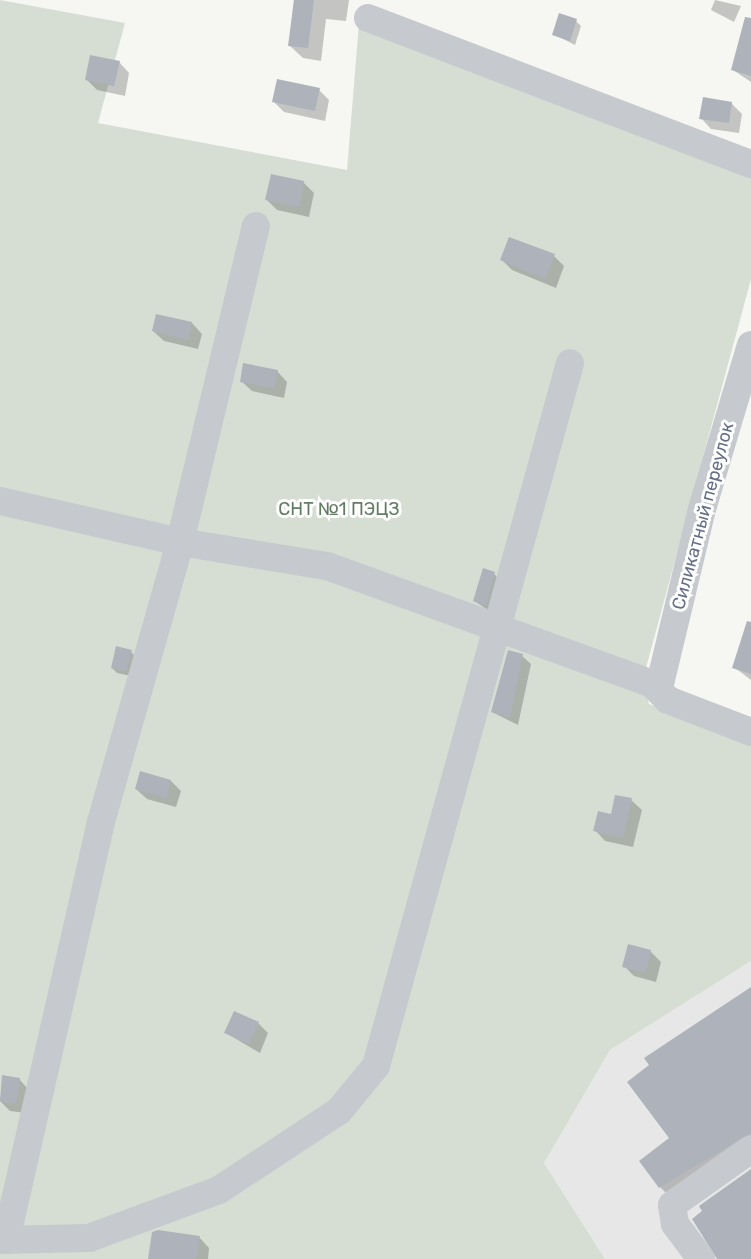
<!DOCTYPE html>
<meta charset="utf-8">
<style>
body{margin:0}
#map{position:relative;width:751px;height:1259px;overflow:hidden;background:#f6f6f3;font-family:Rubik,sans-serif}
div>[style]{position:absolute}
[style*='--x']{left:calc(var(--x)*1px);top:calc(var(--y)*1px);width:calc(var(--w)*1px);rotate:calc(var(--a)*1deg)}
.built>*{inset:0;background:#e6e7e6}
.green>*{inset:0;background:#d6ded4}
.shadow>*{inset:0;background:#0003}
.building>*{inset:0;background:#aeb3bb}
.minor>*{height:28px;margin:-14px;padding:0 14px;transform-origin:14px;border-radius:14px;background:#c6c9cd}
span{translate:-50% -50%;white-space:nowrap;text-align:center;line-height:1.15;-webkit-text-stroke:6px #fff;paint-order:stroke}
.park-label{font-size:18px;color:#637c64}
.street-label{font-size:18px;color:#646f85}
</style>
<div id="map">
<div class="built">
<i style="clip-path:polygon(751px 961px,751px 1259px,605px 1259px,544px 1163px,610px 1050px)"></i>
</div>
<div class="green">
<i style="clip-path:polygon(0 0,125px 23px,98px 123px,347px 170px,359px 23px,751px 174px,751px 279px,643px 679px,649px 704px,751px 741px,751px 961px,610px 1050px,544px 1163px,605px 1259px,0 1259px)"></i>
</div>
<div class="shadow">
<i style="clip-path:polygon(294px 0,349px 0,346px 21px,326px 19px,321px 61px,303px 58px,289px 45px)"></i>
<i style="clip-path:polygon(715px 0,741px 6px,734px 22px,711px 10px)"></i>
<i style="clip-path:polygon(576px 21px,581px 26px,575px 45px,553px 34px)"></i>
<i style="clip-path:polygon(751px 33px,751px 82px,733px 70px)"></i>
<i style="clip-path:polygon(119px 62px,129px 73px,125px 96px,97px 90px,87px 80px)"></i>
<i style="clip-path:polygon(319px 90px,329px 100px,325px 121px,284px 112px,274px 102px)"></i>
<i style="clip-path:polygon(731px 103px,742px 114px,739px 133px,711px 129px,701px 118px)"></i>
<i style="clip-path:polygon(303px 182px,314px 193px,309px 217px,277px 210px,267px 200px)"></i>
<i style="clip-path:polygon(554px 256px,564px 266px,556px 288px,512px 270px,502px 260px)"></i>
<i style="clip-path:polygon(192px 323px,202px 334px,198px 349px,164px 341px,153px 331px)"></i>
<i style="clip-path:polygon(277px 371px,287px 382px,284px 398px,252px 391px,241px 381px)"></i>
<i style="clip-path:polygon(494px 574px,505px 584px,496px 615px,474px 601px)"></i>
<i style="clip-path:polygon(751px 640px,751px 680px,734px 667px)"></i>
<i style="clip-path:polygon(131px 652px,136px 657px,131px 676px,117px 673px,112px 668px)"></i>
<i style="clip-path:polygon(522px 656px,531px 664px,518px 725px,492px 712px)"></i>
<i style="clip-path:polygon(171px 781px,181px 791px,176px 807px,147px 799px,136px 789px)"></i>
<i style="clip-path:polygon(631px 800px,642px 810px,633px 847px,605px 841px,595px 830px)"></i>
<i style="clip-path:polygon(650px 951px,661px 962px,656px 982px,634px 976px,624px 966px)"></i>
<i style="clip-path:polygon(751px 988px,751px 1158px,678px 1205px,660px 1187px,671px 1139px)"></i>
<i style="clip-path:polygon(258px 1023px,268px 1033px,260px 1053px,226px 1033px)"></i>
<i style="clip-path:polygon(4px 1077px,19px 1079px,29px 1090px,26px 1113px,10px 1111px,0 1101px)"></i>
<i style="clip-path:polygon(199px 1237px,209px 1248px,208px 1259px,150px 1259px)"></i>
</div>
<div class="building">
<i style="clip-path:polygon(294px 0,314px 0,308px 48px,288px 46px)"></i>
<i style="clip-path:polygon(559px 13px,577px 19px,570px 41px,552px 35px)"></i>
<i style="clip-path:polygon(745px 17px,751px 18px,751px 76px,731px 70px)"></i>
<i style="clip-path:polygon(90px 55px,120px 61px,114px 86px,85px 80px)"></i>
<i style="clip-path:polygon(277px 79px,320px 88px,315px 111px,272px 102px)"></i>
<i style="clip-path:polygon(703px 97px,732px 102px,729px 123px,699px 119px)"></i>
<i style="clip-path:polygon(271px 174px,304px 181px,299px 207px,265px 200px)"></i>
<i style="clip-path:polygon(509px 237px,555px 254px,545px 279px,500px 260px)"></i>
<i style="clip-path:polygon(156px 314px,192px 322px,188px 340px,152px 331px)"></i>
<i style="clip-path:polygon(243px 363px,278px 370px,274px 388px,240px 382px)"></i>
<i style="clip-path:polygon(483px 568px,495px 572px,486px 606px,473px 601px)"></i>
<i style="clip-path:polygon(747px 621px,751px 622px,751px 674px,732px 668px)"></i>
<i style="clip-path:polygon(116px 646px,132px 650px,126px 672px,111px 668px)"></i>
<i style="clip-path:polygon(508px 650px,523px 654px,510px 718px,491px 712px)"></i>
<i style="clip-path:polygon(140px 771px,171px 780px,166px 798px,135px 789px)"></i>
<i style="clip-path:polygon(615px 795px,632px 798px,623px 838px,593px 831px,598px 811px,611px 814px)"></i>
<i style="clip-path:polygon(628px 944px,651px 950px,646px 973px,622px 967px)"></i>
<i style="clip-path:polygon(751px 987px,751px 1133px,659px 1188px,639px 1161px,669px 1138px,627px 1082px,649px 1065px,644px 1058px)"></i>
<i style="clip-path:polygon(234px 1011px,259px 1022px,249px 1044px,224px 1033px)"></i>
<i style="clip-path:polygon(2px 1075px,20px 1078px,16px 1104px,0 1101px)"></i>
<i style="clip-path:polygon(751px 1169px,751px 1259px,717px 1259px,692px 1219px,702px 1211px,699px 1206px)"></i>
<i style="clip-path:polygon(158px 1230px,200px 1236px,196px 1259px,148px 1259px,152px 1232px)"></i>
</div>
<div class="minor">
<i style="--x:368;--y:18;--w:410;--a:20.9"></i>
<i style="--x:0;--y:501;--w:185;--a:12.8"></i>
<i style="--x:180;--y:542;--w:149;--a:9.3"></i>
<i style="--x:327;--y:566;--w:344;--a:19.9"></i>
<i style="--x:651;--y:683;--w:24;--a:45"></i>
<i style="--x:668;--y:700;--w:89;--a:21.1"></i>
<i style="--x:659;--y:688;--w:184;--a:-76.5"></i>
<i style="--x:702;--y:509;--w:171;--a:-73.4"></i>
<i style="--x:0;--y:1240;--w:89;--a:-1.3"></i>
<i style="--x:89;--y:1238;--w:139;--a:-20.3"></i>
<i style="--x:219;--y:1190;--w:144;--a:-33.4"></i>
<i style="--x:339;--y:1111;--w:58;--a:-50.6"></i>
<i style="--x:376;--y:1066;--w:729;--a:-74.57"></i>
<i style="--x:6;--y:1240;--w:429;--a:-77.2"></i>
<i style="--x:101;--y:822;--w:291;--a:-74.2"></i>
<i style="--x:180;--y:542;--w:325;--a:-76.5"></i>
<i style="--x:701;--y:1259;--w:44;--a:-126.6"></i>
<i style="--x:675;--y:1224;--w:19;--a:-99"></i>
<i style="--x:672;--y:1205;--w:97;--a:-35.3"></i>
</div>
<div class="park-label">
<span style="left:339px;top:509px">СНТ №1 ПЭЦЗ</span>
</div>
<div class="street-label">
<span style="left:703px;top:516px;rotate:-75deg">Силикатный переулок</span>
</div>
</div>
